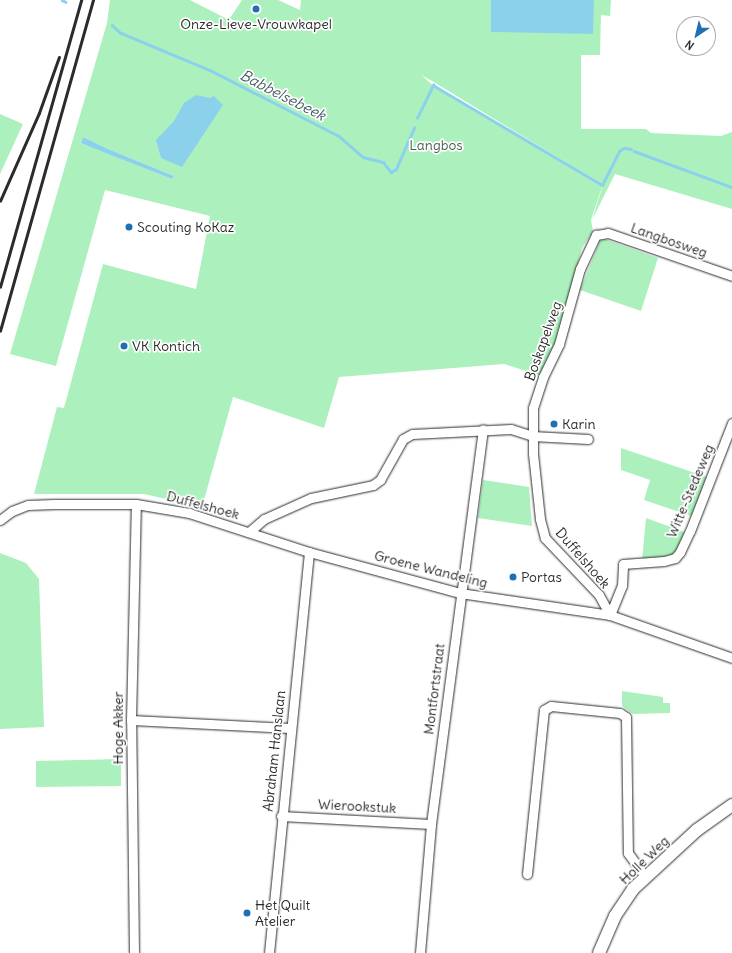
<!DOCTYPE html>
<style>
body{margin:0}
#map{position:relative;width:732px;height:953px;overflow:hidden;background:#fff;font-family:Delius,sans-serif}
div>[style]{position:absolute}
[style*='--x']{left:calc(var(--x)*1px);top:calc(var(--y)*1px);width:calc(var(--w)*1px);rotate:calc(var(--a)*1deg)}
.green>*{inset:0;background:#acf1bd}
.water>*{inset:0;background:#8bd1ec}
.stream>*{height:2.5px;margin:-1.25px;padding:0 1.25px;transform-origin:1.25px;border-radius:1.25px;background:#8bd1ec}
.roads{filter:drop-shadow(0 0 1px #2b2b2b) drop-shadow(0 0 1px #2b2b2b)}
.minor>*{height:9px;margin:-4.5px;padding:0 4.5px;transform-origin:4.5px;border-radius:4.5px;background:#fff}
.tertiary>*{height:12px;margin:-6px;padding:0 6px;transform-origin:6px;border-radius:6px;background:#fff}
.rail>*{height:2.5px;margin:-1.25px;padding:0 1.25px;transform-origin:1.25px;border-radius:1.25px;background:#2b2b2b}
.dots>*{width:11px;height:11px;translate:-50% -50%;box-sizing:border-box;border:2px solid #fff;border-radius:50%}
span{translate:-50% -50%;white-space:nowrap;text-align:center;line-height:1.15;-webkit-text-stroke:3.5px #fff;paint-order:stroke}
.poi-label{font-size:14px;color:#2b2b2b}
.left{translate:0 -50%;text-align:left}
.park-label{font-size:14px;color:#4b5c50}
.street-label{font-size:14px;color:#2b2b2b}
.water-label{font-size:15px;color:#485d65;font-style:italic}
.north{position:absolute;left:676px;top:16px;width:40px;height:40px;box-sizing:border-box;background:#fff;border:1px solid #aaa;border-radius:50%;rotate:215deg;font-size:11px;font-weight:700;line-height:16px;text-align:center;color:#2b2b2b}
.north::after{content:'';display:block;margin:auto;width:14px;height:18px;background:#1f6fb2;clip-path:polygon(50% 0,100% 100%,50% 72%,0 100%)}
</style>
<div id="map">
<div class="green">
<i style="clip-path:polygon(evenodd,110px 0,190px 0,237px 24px,230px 18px,242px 0,278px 0,300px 10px,301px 0,611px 0,610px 16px,601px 15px,600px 55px,581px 55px,581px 129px,646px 129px,651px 133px,721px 136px,732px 132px,732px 209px,615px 174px,592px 220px,603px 185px,432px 81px,421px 75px,435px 87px,602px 187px,591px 220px,593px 231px,582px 248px,556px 343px,542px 376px,504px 364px,339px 377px,324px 428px,233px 397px,202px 507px,144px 494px,34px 494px,57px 407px,64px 408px,103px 264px,196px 289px,210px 216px,105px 190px,56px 366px,10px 354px,107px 23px,110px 0,83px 137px,108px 149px,174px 176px,172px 179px,81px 143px,83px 137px)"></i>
<i style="clip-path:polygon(0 114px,23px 124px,0 174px)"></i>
<i style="clip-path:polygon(604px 239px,658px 258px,641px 311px,580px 290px,600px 241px)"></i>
<i style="clip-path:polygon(621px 448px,710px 478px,694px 517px,644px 500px,650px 480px,621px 470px)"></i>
<i style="clip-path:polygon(483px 480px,529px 487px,532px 526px,478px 518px)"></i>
<i style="clip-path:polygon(646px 518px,687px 533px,674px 555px,642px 561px)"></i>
<i style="clip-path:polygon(0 553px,26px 563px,39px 579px,44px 727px,0 729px)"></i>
<i style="clip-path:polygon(622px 691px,663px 697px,663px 703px,670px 703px,670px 713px,633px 714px,622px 706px)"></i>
<i style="clip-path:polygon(121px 759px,121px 786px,36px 787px,36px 761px)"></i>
</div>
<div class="water">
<i style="clip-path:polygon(491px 0,594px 0,593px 34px,491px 32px)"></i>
<i style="clip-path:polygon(196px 95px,210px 98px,214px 96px,223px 105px,182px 167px,161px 158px,156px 140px,174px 121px,184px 103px)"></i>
<i style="clip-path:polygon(83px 137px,108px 149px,174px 176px,172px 179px,103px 152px,81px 143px)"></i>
</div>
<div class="stream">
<i style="--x:62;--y:0;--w:4;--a:27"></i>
<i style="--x:112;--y:25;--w:12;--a:42"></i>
<i style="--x:121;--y:33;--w:96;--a:22.6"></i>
<i style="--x:210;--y:70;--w:145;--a:27.1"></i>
<i style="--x:339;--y:136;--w:32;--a:41"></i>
<i style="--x:363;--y:157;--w:21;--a:14"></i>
<i style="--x:383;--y:162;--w:13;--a:51"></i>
<i style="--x:391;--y:172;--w:6;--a:-31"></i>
<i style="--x:396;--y:169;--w:45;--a:-66.3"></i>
<i style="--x:417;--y:118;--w:37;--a:-64"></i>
<i style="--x:433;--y:85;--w:196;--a:30.6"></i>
<i style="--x:602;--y:185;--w:38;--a:-63"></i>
<i style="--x:619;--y:151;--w:6;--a:-31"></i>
<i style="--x:624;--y:148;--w:7;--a:8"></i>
<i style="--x:634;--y:151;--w:104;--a:20.2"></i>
</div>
<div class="roads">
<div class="minor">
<i style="--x:0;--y:520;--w:15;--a:-37"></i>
<i style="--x:12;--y:511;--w:17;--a:-21"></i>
<i style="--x:28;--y:505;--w:26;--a:-2"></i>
<i style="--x:54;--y:504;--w:82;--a:0"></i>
<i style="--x:136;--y:504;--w:54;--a:9.6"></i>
<i style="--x:189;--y:513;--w:126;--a:18"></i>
<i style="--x:309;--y:552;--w:156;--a:15.2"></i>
<i style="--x:460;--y:593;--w:152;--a:8.3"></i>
<i style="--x:610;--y:615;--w:129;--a:19.4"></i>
<i style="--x:249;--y:532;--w:20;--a:-41"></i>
<i style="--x:264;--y:519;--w:51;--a:-24.1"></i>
<i style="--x:311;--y:498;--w:63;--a:-11.8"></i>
<i style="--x:373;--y:485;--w:9;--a:-36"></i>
<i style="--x:380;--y:480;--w:47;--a:-60.7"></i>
<i style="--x:403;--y:439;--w:10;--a:-29"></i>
<i style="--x:412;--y:434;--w:99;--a:-2.9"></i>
<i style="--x:511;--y:429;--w:22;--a:18"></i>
<i style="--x:532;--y:436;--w:56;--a:3.1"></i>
<i style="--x:610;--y:615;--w:23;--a:-119"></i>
<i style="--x:599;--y:595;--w:79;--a:-133.5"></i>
<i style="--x:545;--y:538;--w:20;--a:-105"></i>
<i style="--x:540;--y:519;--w:65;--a:-96.1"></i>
<i style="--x:533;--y:454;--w:46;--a:-90"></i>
<i style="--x:533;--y:408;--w:33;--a:-72"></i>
<i style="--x:543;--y:377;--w:37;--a:-64"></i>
<i style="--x:559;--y:344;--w:78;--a:-74.4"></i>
<i style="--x:580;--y:269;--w:38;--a:-65"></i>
<i style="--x:596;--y:235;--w:12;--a:-9"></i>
<i style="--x:608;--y:233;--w:131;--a:19.1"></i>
<i style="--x:610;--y:615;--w:31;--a:-68"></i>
<i style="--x:622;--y:586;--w:22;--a:-87"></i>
<i style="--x:623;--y:564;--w:41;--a:-4.2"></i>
<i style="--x:664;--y:561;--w:11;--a:-15"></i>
<i style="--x:675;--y:558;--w:8;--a:-50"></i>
<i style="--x:680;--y:552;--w:23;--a:-65"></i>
<i style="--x:690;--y:531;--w:116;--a:-68.7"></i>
<i style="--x:131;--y:720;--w:159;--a:2.9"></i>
<i style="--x:281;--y:816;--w:150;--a:3.1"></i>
<i style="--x:527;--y:874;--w:165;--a:-84.1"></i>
<i style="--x:544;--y:710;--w:8;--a:-30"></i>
<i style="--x:551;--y:706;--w:69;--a:5.8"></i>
<i style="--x:620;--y:713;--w:7;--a:34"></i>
<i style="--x:626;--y:717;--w:136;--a:89.2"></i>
<i style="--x:628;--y:853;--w:29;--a:54"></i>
<i style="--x:134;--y:953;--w:233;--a:-90.7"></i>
<i style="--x:131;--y:720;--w:216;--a:-88.7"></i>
<i style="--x:269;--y:953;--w:403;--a:-84.3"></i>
<i style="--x:420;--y:953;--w:129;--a:-85.1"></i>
<i style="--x:431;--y:824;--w:398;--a:-82.5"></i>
</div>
<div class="tertiary">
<i style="--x:599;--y:953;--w:40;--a:-66.6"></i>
<i style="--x:615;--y:916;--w:32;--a:-56"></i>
<i style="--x:633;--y:889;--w:87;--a:-42.7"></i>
<i style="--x:697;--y:830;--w:43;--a:-35.5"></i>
</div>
</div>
<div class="rail">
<i style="--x:0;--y:201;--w:96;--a:-66.1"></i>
<i style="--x:39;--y:113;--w:59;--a:-70.3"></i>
<i style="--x:0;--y:287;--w:298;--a:-74.2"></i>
<i style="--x:0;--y:331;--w:344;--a:-74.3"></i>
</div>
<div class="dots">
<i style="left:256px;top:9px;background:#1f6fb2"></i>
<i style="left:129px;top:227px;background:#1f6fb2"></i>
<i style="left:124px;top:346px;background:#1f6fb2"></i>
<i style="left:554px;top:424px;background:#1f6fb2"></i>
<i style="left:513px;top:577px;background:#1f6fb2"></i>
<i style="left:247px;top:913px;background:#1f6fb2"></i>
</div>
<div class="poi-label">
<span style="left:256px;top:24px">Onze-Lieve-Vrouwkapel</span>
<span class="left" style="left:137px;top:227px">Scouting KoKaz</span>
<span class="left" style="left:132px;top:346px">VK Kontich</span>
<span class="left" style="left:562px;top:424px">Karin</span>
<span class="left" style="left:521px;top:577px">Portas</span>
<span class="left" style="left:255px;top:913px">Het Quilt<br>Atelier</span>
</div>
<div class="park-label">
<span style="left:436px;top:145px">Langbos</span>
</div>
<div class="street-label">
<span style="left:669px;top:240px;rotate:19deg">Langbosweg</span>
<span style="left:543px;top:341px;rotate:-70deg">Boskapelweg</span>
<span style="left:690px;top:491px;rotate:-67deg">Witte-Stedeweg</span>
<span style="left:203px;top:505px;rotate:15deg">Duffelshoek</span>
<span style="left:583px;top:558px;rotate:49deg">Duffelshoek</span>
<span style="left:431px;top:569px;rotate:14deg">Groene Wandeling</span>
<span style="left:434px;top:689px;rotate:-83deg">Montfortstraat</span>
<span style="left:118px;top:728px;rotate:-90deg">Hoge Akker</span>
<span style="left:274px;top:751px;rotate:-84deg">Abraham Hanslaan</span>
<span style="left:357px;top:806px;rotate:3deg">Wierookstuk</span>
<span style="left:644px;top:860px;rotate:-44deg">Holle Weg</span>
</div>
<div class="water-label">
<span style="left:283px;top:95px;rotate:27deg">Babbelsebeek</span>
</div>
<div class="north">N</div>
</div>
